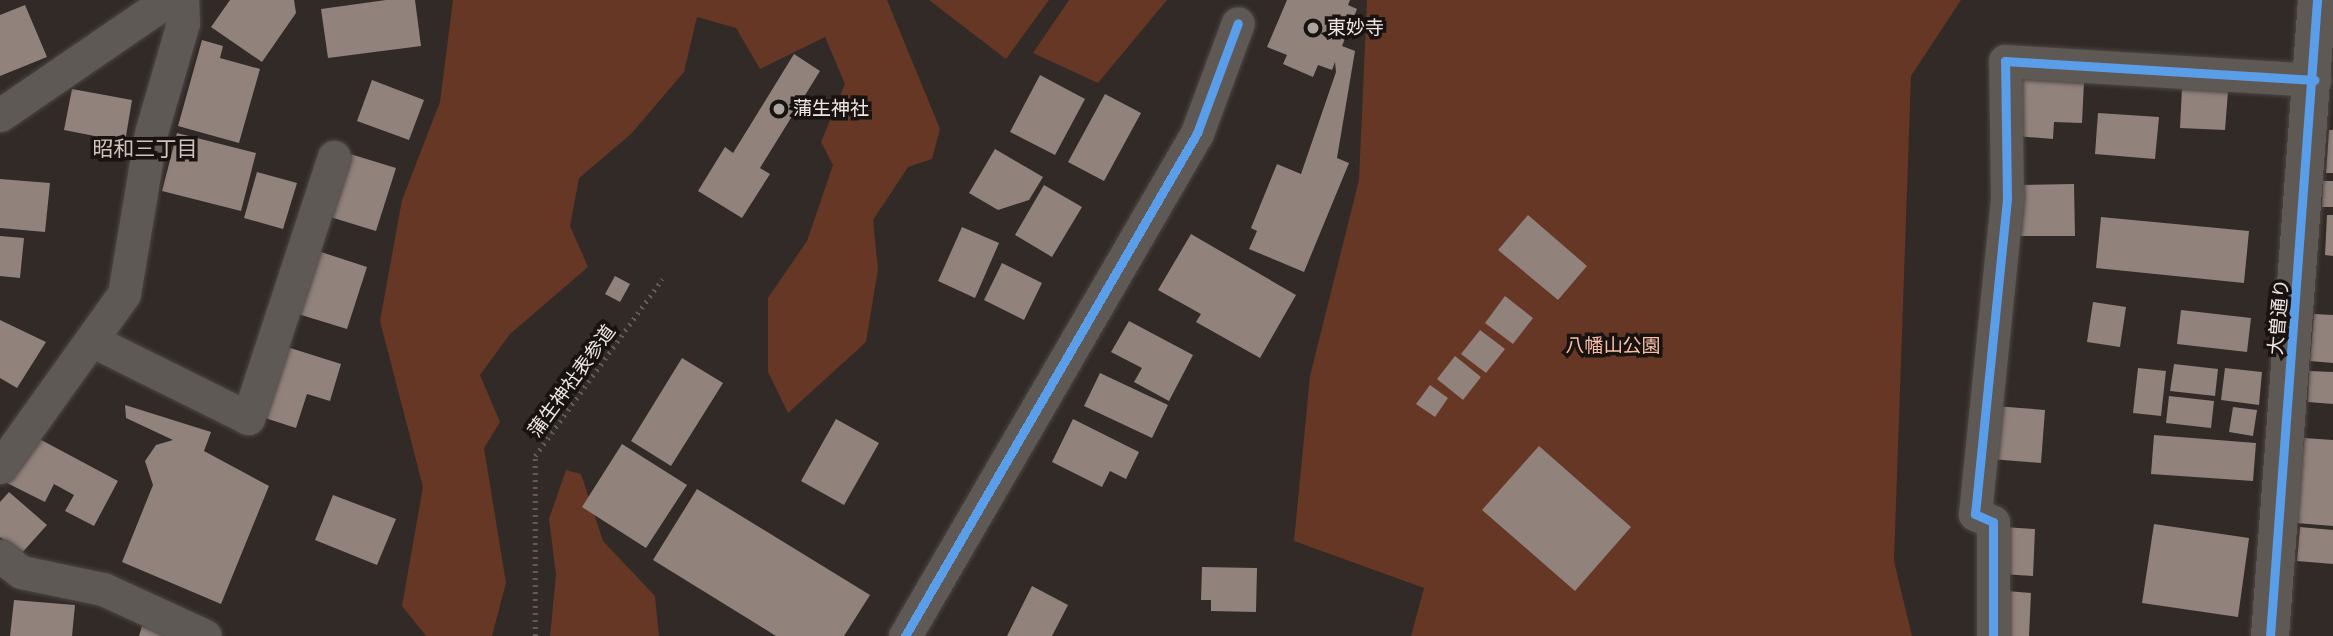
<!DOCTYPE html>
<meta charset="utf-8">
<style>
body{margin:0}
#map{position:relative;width:2333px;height:636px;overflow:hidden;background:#312a27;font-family:Cabin,"Noto Sans JP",sans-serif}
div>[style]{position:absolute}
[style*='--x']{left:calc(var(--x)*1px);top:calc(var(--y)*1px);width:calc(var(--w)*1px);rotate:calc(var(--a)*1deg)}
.green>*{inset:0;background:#653724}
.building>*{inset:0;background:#91827c}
.path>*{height:4.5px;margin-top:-2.25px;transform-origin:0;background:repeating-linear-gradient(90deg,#615c5a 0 2px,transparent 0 7px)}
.roads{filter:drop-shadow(0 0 2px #4c4543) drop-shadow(0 0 2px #4c4543)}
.street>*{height:33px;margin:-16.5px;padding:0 16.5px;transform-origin:16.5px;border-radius:16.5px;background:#5f5956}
.secondary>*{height:38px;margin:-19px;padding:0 19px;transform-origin:19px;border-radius:19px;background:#5f5956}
.cycleway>*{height:9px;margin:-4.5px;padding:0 4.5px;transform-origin:4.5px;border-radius:4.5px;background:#5a9eea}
.dots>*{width:19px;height:19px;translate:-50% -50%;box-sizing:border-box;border:4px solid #181310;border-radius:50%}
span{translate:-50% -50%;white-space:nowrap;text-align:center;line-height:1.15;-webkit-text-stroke:7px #181310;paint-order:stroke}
.poi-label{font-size:19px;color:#efe6e3}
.left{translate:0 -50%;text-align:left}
.street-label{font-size:19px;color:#efe6e3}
.park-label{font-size:19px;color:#fbbfa8}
.neighbourhood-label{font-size:21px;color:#d3c2bb}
</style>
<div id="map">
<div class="green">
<i style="clip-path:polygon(453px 0,887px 0,940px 129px,932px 159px,908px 167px,873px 220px,878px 269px,866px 342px,788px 413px,768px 372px,768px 298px,807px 241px,833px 165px,821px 142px,845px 84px,825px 37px,760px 69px,736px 28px,697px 17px,684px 72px,631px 134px,579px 178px,570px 226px,588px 267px,510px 334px,480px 375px,500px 422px,484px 448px,506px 583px,492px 636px,426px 636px,402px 606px,423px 487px,380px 321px,402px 200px,440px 102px)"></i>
<i style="clip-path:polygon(929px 0,1049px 0,1006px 59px)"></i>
<i style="clip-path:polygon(1069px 0,1167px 0,1098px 83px,1033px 53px)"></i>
<i style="clip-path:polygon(1367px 0,1961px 0,1911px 76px,1894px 561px,1912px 636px,1411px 636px,1424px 588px,1294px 541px,1310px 376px,1359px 180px)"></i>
<i style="clip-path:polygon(566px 470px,581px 474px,603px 541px,655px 596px,659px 636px,550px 636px,556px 575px,549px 519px)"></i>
</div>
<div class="building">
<i style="clip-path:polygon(230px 0,294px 0,296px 13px,262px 62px,211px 27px)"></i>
<i style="clip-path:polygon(386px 0,415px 0,421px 46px,328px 58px,321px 9px)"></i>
<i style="clip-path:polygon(1287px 0,1350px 0,1348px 5px,1357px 9px,1342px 46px,1355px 51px,1337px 158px,1349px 163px,1304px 272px,1249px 249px,1257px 231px,1251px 228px,1277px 164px,1301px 174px,1336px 72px,1335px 62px,1332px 70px,1318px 65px,1313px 77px,1283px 64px,1287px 55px,1267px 47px)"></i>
<i style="clip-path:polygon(25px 5px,47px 57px,0 76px,0 15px)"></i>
<i style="clip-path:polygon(202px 40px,223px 46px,220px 58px,260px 69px,239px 143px,178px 126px)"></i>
<i style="clip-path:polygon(794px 54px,820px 71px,760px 168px,770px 174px,742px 218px,698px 191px,725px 147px,733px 153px)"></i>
<i style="clip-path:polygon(1040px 75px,1085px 99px,1055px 155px,1010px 132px)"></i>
<i style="clip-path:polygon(2019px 78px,2084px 82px,2082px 123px,2054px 122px,2053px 139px,2015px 136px)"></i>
<i style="clip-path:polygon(372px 80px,424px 100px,409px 140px,357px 121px)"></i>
<i style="clip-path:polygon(2182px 88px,2228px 91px,2225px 130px,2180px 128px)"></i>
<i style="clip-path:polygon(72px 89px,132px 100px,125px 142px,64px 130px)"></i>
<i style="clip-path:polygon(1105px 94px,1141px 113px,1104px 181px,1068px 162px)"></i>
<i style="clip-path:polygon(2098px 113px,2159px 117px,2155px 159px,2095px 154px)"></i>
<i style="clip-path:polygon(2329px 130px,2333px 130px,2333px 173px,2326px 173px)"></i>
<i style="clip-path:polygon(177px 133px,256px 153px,241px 211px,162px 191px)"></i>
<i style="clip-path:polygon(995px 149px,1043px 177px,1029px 200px,998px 210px,969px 193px)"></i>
<i style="clip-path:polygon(347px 153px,396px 168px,376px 231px,327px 216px)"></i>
<i style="clip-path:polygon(257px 172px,297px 183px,283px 229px,244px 218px)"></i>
<i style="clip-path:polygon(0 179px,50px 183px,45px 232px,0 228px)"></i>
<i style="clip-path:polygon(2323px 181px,2333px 181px,2333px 207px,2322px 207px)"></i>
<i style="clip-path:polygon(2074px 184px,2075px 236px,2015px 236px,2015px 185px)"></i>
<i style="clip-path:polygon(1044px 185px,1082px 207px,1052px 257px,1015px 235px)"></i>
<i style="clip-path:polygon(1528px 215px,1587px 266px,1558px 300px,1498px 250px)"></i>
<i style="clip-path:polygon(2327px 215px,2333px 215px,2333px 256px,2325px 255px)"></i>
<i style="clip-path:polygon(2101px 217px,2249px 231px,2244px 283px,2096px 268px)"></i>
<i style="clip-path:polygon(962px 227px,999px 243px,975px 298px,938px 281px)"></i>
<i style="clip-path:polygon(1191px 234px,1296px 295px,1260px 358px,1196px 322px,1201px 314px,1158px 290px)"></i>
<i style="clip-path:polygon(0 236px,24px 238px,20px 278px,0 276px)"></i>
<i style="clip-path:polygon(318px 251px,367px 267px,347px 329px,298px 314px)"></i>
<i style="clip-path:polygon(1002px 263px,1042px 283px,1024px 320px,984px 300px)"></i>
<i style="clip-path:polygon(615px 276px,630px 284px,620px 302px,605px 294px)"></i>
<i style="clip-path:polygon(1505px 296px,1533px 318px,1513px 344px,1485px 323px)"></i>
<i style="clip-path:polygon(2093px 302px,2126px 307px,2120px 347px,2087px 342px)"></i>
<i style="clip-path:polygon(2181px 310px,2251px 318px,2247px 352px,2177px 344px)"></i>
<i style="clip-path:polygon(2314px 314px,2333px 315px,2333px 363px,2310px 361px)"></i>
<i style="clip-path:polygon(0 320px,46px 342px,17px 388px,0 378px)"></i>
<i style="clip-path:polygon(1129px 321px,1193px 355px,1169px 401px,1134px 382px,1142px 368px,1111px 352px)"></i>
<i style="clip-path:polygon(1480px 330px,1505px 349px,1486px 373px,1461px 354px)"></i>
<i style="clip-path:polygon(284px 346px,341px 364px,330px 401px,307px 394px,296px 428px,262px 417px)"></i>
<i style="clip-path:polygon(1455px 356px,1481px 377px,1463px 400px,1437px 379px)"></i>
<i style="clip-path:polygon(682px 358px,723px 383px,671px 466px,631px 441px)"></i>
<i style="clip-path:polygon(2174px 364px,2218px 369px,2215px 396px,2170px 391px)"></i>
<i style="clip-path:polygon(2138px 368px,2166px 371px,2161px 416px,2133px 413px)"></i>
<i style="clip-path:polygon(2225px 368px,2262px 372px,2259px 405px,2221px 400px)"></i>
<i style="clip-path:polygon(2309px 371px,2333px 372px,2333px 404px,2308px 402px)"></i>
<i style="clip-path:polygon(1100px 373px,1168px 405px,1152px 438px,1084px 406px)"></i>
<i style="clip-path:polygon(1430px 385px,1448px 398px,1435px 417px,1416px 404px)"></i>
<i style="clip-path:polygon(2169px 396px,2214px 401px,2211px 428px,2166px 423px)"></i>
<i style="clip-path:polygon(125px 405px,211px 432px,204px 451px,269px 486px,221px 604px,122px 562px,153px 485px,145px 461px,156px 445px,173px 440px,126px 418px)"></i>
<i style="clip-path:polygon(1995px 406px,2045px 410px,2041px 463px,1991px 459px)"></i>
<i style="clip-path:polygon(2233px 407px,2257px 410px,2253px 436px,2229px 432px)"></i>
<i style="clip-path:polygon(836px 419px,879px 443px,844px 505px,801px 481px)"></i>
<i style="clip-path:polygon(1073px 419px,1139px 452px,1126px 479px,1110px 471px,1102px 487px,1052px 462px)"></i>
<i style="clip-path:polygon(32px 435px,118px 481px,94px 526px,65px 511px,74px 495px,54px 484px,45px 502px,7px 483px)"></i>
<i style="clip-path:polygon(2154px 435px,2256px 443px,2253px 481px,2151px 474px)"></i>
<i style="clip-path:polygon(2304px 438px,2333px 440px,2333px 526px,2296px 523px)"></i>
<i style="clip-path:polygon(622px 444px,687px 485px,646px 548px,582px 507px)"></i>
<i style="clip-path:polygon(1539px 446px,1631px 527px,1575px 591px,1482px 510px)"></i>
<i style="clip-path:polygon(697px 489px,870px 595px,844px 636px,776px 636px,653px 560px)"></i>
<i style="clip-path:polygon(9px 492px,47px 525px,20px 555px,0 537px,0 502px)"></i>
<i style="clip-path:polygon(333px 495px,396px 519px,377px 565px,315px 540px)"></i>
<i style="clip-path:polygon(2154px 524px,2249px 538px,2238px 617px,2142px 603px)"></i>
<i style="clip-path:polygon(2003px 527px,2035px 529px,2033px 576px,2001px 574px)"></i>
<i style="clip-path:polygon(2300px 527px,2333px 530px,2333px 564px,2297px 561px)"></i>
<i style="clip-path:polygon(1202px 567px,1257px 568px,1256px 612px,1211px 611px,1211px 600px,1201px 600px)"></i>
<i style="clip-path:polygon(1032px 586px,1068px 605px,1052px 636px,1007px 636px)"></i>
<i style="clip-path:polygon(2007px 591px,2031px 593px,2029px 636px,2005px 636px)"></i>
<i style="clip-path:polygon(14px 600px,75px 605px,72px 636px,10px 636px)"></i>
<i style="clip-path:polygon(142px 626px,177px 635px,177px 636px,139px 636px)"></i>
</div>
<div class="path">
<i style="--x:535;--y:636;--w:180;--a:-90"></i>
<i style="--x:535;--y:456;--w:218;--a:-54.3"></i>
</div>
<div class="roads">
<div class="street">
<i style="--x:0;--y:115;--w:204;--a:-34.4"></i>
<i style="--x:95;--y:342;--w:171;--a:26.4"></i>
<i style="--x:248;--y:418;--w:275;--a:-71.8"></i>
<i style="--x:0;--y:467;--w:213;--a:-54.4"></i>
<i style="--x:124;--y:294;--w:163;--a:-80.5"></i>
<i style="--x:151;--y:133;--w:115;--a:-73.8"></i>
<i style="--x:183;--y:23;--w:23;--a:-92"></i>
<i style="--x:0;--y:556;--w:26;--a:37"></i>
<i style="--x:21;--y:572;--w:84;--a:11.7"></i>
<i style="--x:103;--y:589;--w:112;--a:24.7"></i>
<i style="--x:905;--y:636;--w:582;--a:-59.86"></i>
<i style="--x:1197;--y:133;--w:117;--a:-69.6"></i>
<i style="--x:1993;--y:636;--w:114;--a:-90"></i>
<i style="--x:1993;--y:522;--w:20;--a:-156"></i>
<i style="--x:1975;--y:514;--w:318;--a:-84.2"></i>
<i style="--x:2007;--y:198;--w:137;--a:-90.8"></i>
<i style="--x:2005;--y:61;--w:310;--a:3.5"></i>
</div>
<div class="secondary">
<i style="--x:2270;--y:636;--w:638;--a:-85.77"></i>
</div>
</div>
<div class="cycleway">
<i style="--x:905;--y:636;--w:582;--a:-59.86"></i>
<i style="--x:1197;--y:133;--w:117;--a:-69.6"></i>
<i style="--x:1993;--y:636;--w:114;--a:-90"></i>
<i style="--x:1993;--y:522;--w:20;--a:-156"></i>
<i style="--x:1975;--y:514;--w:318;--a:-84.2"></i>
<i style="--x:2007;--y:198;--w:137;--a:-90.8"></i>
<i style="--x:2005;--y:61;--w:310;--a:3.5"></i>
<i style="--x:2270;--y:636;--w:638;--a:-85.77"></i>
</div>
<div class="dots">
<i style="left:1313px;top:28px;background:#aca4a1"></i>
<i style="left:779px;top:109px;background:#aca4a1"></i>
</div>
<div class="poi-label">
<span class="left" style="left:1327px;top:28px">東妙寺</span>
<span class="left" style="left:793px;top:109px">蒲生神社</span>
</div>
<div class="street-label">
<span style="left:2279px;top:317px;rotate:-85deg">大曽通り</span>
<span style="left:572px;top:381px;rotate:-54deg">蒲生神社表参道</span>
</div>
<div class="park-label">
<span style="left:1613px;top:346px">八幡山公園</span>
</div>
<div class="neighbourhood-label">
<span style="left:145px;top:149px">昭和三丁目</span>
</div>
</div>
